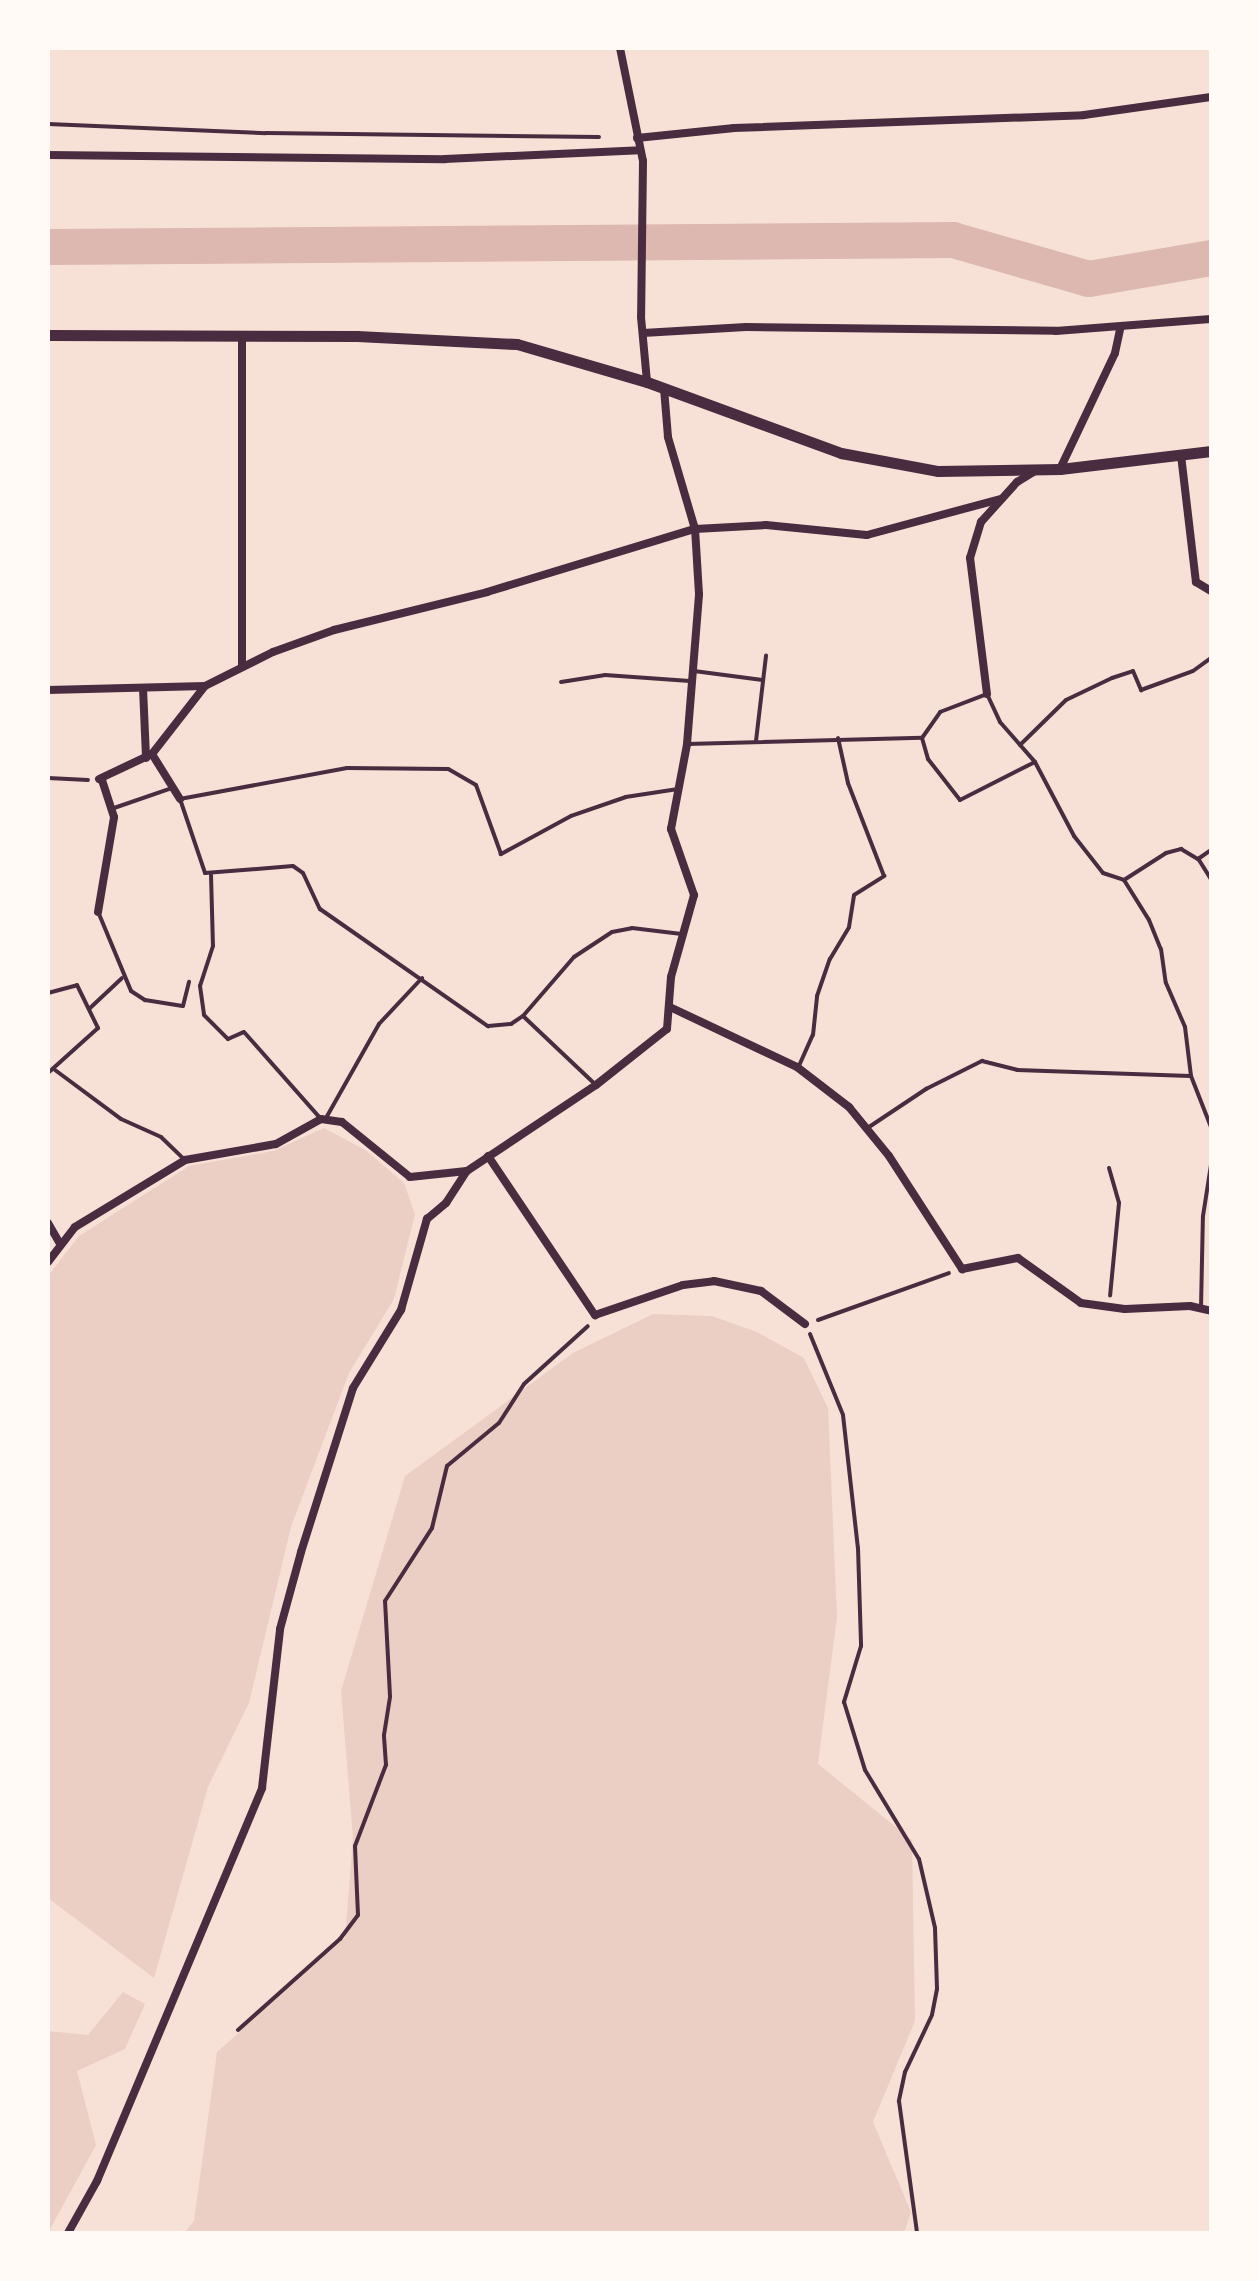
<!DOCTYPE html>
<style>
body{margin:0}
#map{position:relative;width:1259px;height:2281px;overflow:hidden;background:#f7e1d7;font-family:Poppins,sans-serif}
div>[style]{position:absolute}
[style*='--x']{left:calc(var(--x)*1px);top:calc(var(--y)*1px);width:calc(var(--w)*1px);rotate:calc(var(--a)*1deg)}
.green>*{inset:0;background:#ebcfc5}
.river>*{height:36px;margin:-18px;padding:0 18px;transform-origin:18px;border-radius:18px;background:#dcb8b0}
.path>*{height:4px;margin:-2px;padding:0 2px;transform-origin:2px;border-radius:2px;background:#4a2c40}
.service>*{height:4px;margin:-2px;padding:0 2px;transform-origin:2px;border-radius:2px;background:#4a2c40}
.minor>*{height:8px;margin:-4px;padding:0 4px;transform-origin:4px;border-radius:4px;background:#4a2c40}
.secondary>*{height:11px;margin:-5.5px;padding:0 5.5px;transform-origin:5.5px;border-radius:5.5px;background:#4a2c40}
span{translate:-50% -50%;white-space:nowrap;text-align:center;line-height:1.15;-webkit-text-stroke:6px #fffaf5;paint-order:stroke}
.frame{position:absolute;inset:0;border:50px solid #fffaf5;pointer-events:none}
</style>
<div id="map">
<div class="green">
<i style="clip-path:polygon(324px 1128px,367px 1151px,404px 1183px,415px 1214px,394px 1299px,349px 1373px,291px 1527px,249px 1703px,208px 1787px,154px 1978px,48px 1898px,48px 1276px,79px 1236px,189px 1166px,273px 1151px)"></i>
<i style="clip-path:polygon(653px 1314px,712px 1316px,757px 1332px,804px 1358px,828px 1408px,837px 1617px,818px 1764px,912px 1840px,915px 2021px,873px 2122px,911px 2212px,904px 2233px,184px 2233px,194px 2221px,217px 2052px,345px 1938px,353px 1838px,341px 1691px,405px 1476px,573px 1353px)"></i>
<i style="clip-path:polygon(123px 1992px,145px 2004px,125px 2049px,77px 2071px,96px 2145px,48px 2233px,48px 2031px,88px 2035px)"></i>
</div>
<div class="river">
<i style="--x:48;--y:247;--w:905;--a:-0.44"></i>
<i style="--x:953;--y:240;--w:141;--a:16"></i>
<i style="--x:1089;--y:279;--w:124;--a:-9.8"></i>
</div>
<div class="path">
<i style="--x:48;--y:124;--w:218;--a:2.4"></i>
<i style="--x:266;--y:133;--w:333;--a:0.7"></i>
<i style="--x:48;--y:778;--w:40;--a:2.9"></i>
<i style="--x:1109;--y:1168;--w:36;--a:74"></i>
<i style="--x:1119;--y:1203;--w:93;--a:95.5"></i>
<i style="--x:818;--y:1320;--w:139;--a:-19.7"></i>
<i style="--x:810;--y:1334;--w:87;--a:67.8"></i>
<i style="--x:843;--y:1415;--w:134;--a:83.6"></i>
<i style="--x:858;--y:1548;--w:98;--a:88.2"></i>
<i style="--x:861;--y:1646;--w:59;--a:106.9"></i>
<i style="--x:844;--y:1702;--w:71;--a:72.8"></i>
<i style="--x:865;--y:1770;--w:104;--a:58.8"></i>
<i style="--x:919;--y:1859;--w:71;--a:76.9"></i>
<i style="--x:935;--y:1928;--w:61;--a:88.1"></i>
<i style="--x:937;--y:1989;--w:26;--a:101"></i>
<i style="--x:932;--y:2015;--w:63;--a:115.3"></i>
<i style="--x:905;--y:2072;--w:30;--a:102"></i>
<i style="--x:899;--y:2101;--w:133;--a:82.2"></i>
<i style="--x:238;--y:2030;--w:137;--a:-41.7"></i>
<i style="--x:340;--y:1939;--w:30;--a:-53"></i>
<i style="--x:358;--y:1915;--w:69;--a:-92.5"></i>
<i style="--x:355;--y:1846;--w:87;--a:-69.1"></i>
<i style="--x:386;--y:1765;--w:30;--a:-94"></i>
<i style="--x:384;--y:1735;--w:39;--a:-81"></i>
<i style="--x:390;--y:1696;--w:95;--a:-93"></i>
<i style="--x:385;--y:1601;--w:87;--a:-57.2"></i>
<i style="--x:432;--y:1528;--w:64;--a:-76.4"></i>
<i style="--x:447;--y:1466;--w:67;--a:-39.6"></i>
<i style="--x:499;--y:1423;--w:46;--a:-57.3"></i>
<i style="--x:524;--y:1384;--w:86;--a:-42.2"></i>
</div>
<div class="service">
<i style="--x:694;--y:671;--w:69;--a:7.5"></i>
<i style="--x:561;--y:682;--w:45;--a:-9"></i>
<i style="--x:605;--y:675;--w:85;--a:4"></i>
<i style="--x:922;--y:738;--w:22;--a:74"></i>
<i style="--x:928;--y:759;--w:52;--a:52"></i>
<i style="--x:960;--y:800;--w:84;--a:-26.9"></i>
<i style="--x:756;--y:741;--w:86;--a:-83.3"></i>
<i style="--x:687;--y:744;--w:235;--a:-1.5"></i>
<i style="--x:922;--y:738;--w:32;--a:-55"></i>
<i style="--x:940;--y:712;--w:50;--a:-21"></i>
<i style="--x:987;--y:694;--w:31;--a:65"></i>
<i style="--x:1000;--y:722;--w:53;--a:48.8"></i>
<i style="--x:1035;--y:762;--w:84;--a:62.2"></i>
<i style="--x:1074;--y:836;--w:47;--a:51.9"></i>
<i style="--x:1103;--y:873;--w:22;--a:18"></i>
<i style="--x:1124;--y:880;--w:47;--a:58"></i>
<i style="--x:1149;--y:920;--w:31;--a:68"></i>
<i style="--x:1161;--y:949;--w:34;--a:82"></i>
<i style="--x:1166;--y:983;--w:48;--a:66.6"></i>
<i style="--x:1185;--y:1027;--w:49;--a:83"></i>
<i style="--x:1191;--y:1076;--w:55;--a:68.6"></i>
<i style="--x:1020;--y:745;--w:64;--a:-44.4"></i>
<i style="--x:1066;--y:700;--w:51;--a:-25.6"></i>
<i style="--x:1112;--y:678;--w:22;--a:-18"></i>
<i style="--x:1133;--y:671;--w:21;--a:67"></i>
<i style="--x:1141;--y:690;--w:55;--a:-20.1"></i>
<i style="--x:1193;--y:671;--w:22;--a:-36"></i>
<i style="--x:678;--y:789;--w:53;--a:171.3"></i>
<i style="--x:626;--y:797;--w:58;--a:160.9"></i>
<i style="--x:571;--y:816;--w:80;--a:151.5"></i>
<i style="--x:501;--y:854;--w:73;--a:-109.9"></i>
<i style="--x:476;--y:785;--w:32;--a:-150"></i>
<i style="--x:448;--y:769;--w:101;--a:-179.4"></i>
<i style="--x:347;--y:768;--w:170;--a:169.5"></i>
<i style="--x:180;--y:799;--w:78;--a:71.3"></i>
<i style="--x:205;--y:873;--w:88;--a:-4.5"></i>
<i style="--x:293;--y:866;--w:12;--a:35"></i>
<i style="--x:303;--y:873;--w:40;--a:65"></i>
<i style="--x:320;--y:909;--w:205;--a:34.9"></i>
<i style="--x:488;--y:1026;--w:23;--a:-5"></i>
<i style="--x:511;--y:1024;--w:14;--a:-34"></i>
<i style="--x:523;--y:1016;--w:78;--a:-49.2"></i>
<i style="--x:574;--y:957;--w:45;--a:-33.3"></i>
<i style="--x:612;--y:932;--w:20;--a:-11"></i>
<i style="--x:632;--y:928;--w:50;--a:6.8"></i>
<i style="--x:114;--y:808;--w:61;--a:-19"></i>
<i style="--x:1198;--y:859;--w:16;--a:-35"></i>
<i style="--x:211;--y:875;--w:71;--a:88.4"></i>
<i style="--x:213;--y:946;--w:42;--a:108"></i>
<i style="--x:200;--y:986;--w:29;--a:82"></i>
<i style="--x:204;--y:1015;--w:34;--a:45"></i>
<i style="--x:228;--y:1039;--w:17;--a:-24"></i>
<i style="--x:244;--y:1032;--w:115;--a:48.5"></i>
<i style="--x:1124;--y:880;--w:50;--a:-32.7"></i>
<i style="--x:1166;--y:853;--w:16;--a:-15"></i>
<i style="--x:1181;--y:849;--w:21;--a:31"></i>
<i style="--x:1199;--y:860;--w:22;--a:58"></i>
<i style="--x:99;--y:914;--w:83;--a:67.4"></i>
<i style="--x:131;--y:991;--w:17;--a:33"></i>
<i style="--x:145;--y:1000;--w:38;--a:9"></i>
<i style="--x:183;--y:1006;--w:25;--a:-76"></i>
<i style="--x:48;--y:993;--w:30;--a:-15"></i>
<i style="--x:77;--y:985;--w:48;--a:64"></i>
<i style="--x:98;--y:1028;--w:67;--a:138"></i>
<i style="--x:89;--y:1009;--w:45;--a:-43.2"></i>
<i style="--x:523;--y:1016;--w:100;--a:43.4"></i>
<i style="--x:798;--y:1068;--w:36;--a:-66"></i>
<i style="--x:813;--y:1035;--w:39;--a:-84"></i>
<i style="--x:817;--y:996;--w:39;--a:-71"></i>
<i style="--x:830;--y:959;--w:37;--a:-59"></i>
<i style="--x:849;--y:927;--w:32;--a:-81"></i>
<i style="--x:854;--y:895;--w:36;--a:-32"></i>
<i style="--x:884;--y:876;--w:100;--a:-111.2"></i>
<i style="--x:848;--y:783;--w:46;--a:-102.5"></i>
<i style="--x:55;--y:1070;--w:82;--a:36.6"></i>
<i style="--x:121;--y:1119;--w:44;--a:24.2"></i>
<i style="--x:161;--y:1137;--w:33;--a:44"></i>
<i style="--x:326;--y:1118;--w:108;--a:-60.6"></i>
<i style="--x:379;--y:1024;--w:63;--a:-46.9"></i>
<i style="--x:869;--y:1127;--w:69;--a:-33.7"></i>
<i style="--x:926;--y:1089;--w:63;--a:-26.6"></i>
<i style="--x:982;--y:1061;--w:36;--a:14"></i>
<i style="--x:1017;--y:1070;--w:173;--a:2"></i>
<i style="--x:1201;--y:1308;--w:92;--a:-88.8"></i>
<i style="--x:1203;--y:1216;--w:52;--a:-81.1"></i>
</div>
<div class="minor">
<i style="--x:620;--y:48;--w:115;--a:78.5"></i>
<i style="--x:643;--y:161;--w:156;--a:90.7"></i>
<i style="--x:641;--y:317;--w:65;--a:84.7"></i>
<i style="--x:637;--y:138;--w:98;--a:-5.9"></i>
<i style="--x:734;--y:128;--w:350;--a:-2.1"></i>
<i style="--x:1084;--y:115;--w:128;--a:-8.1"></i>
<i style="--x:48;--y:155;--w:397;--a:0.6"></i>
<i style="--x:445;--y:159;--w:195;--a:-2.6"></i>
<i style="--x:643;--y:333;--w:103;--a:-3.3"></i>
<i style="--x:746;--y:327;--w:310;--a:0.7"></i>
<i style="--x:1056;--y:331;--w:155;--a:-4.4"></i>
<i style="--x:1181;--y:455;--w:128;--a:83.3"></i>
<i style="--x:1196;--y:582;--w:17;--a:31"></i>
<i style="--x:1060;--y:469;--w:128;--a:-64.6"></i>
<i style="--x:1115;--y:353;--w:25;--a:-78"></i>
<i style="--x:242;--y:666;--w:330;--a:-90"></i>
<i style="--x:143;--y:688;--w:70;--a:87.5"></i>
<i style="--x:48;--y:690;--w:157;--a:-1.5"></i>
<i style="--x:205;--y:686;--w:76;--a:-26.6"></i>
<i style="--x:273;--y:652;--w:65;--a:-19.8"></i>
<i style="--x:334;--y:630;--w:158;--a:-13.9"></i>
<i style="--x:487;--y:592;--w:217;--a:-16.9"></i>
<i style="--x:695;--y:529;--w:71;--a:-3.2"></i>
<i style="--x:766;--y:525;--w:101;--a:5.7"></i>
<i style="--x:867;--y:535;--w:138;--a:-15.1"></i>
<i style="--x:987;--y:694;--w:137;--a:-97.1"></i>
<i style="--x:970;--y:558;--w:38;--a:-73"></i>
<i style="--x:981;--y:522;--w:54;--a:-48"></i>
<i style="--x:1017;--y:482;--w:21;--a:-31"></i>
<i style="--x:152;--y:754;--w:53;--a:58.1"></i>
<i style="--x:99;--y:779;--w:59;--a:-25.3"></i>
<i style="--x:152;--y:754;--w:86;--a:-52.1"></i>
<i style="--x:98;--y:912;--w:96;--a:-80.4"></i>
<i style="--x:114;--y:817;--w:40;--a:-108"></i>
<i style="--x:672;--y:1008;--w:138;--a:25.3"></i>
<i style="--x:797;--y:1067;--w:66;--a:37.6"></i>
<i style="--x:849;--y:1107;--w:63;--a:50.8"></i>
<i style="--x:889;--y:1156;--w:135;--a:57.1"></i>
<i style="--x:962;--y:1269;--w:57;--a:-11.1"></i>
<i style="--x:1018;--y:1258;--w:77;--a:35.5"></i>
<i style="--x:1081;--y:1303;--w:44;--a:7.8"></i>
<i style="--x:1125;--y:1309;--w:65;--a:-2.6"></i>
<i style="--x:1190;--y:1306;--w:22;--a:13"></i>
<i style="--x:488;--y:1156;--w:192;--a:56.1"></i>
<i style="--x:595;--y:1315;--w:93;--a:-18.8"></i>
<i style="--x:683;--y:1285;--w:31;--a:-7"></i>
<i style="--x:714;--y:1281;--w:48;--a:12"></i>
<i style="--x:761;--y:1291;--w:55;--a:36.9"></i>
<i style="--x:48;--y:1223;--w:24;--a:60"></i>
<i style="--x:48;--y:1262;--w:44;--a:-52.4"></i>
<i style="--x:75;--y:1227;--w:129;--a:-31.3"></i>
<i style="--x:185;--y:1160;--w:92;--a:-10"></i>
<i style="--x:276;--y:1144;--w:51;--a:-29.1"></i>
<i style="--x:321;--y:1119;--w:21;--a:8"></i>
<i style="--x:342;--y:1122;--w:87;--a:39"></i>
<i style="--x:410;--y:1177;--w:57;--a:-6"></i>
<i style="--x:68;--y:2233;--w:60;--a:-60.9"></i>
<i style="--x:97;--y:2181;--w:426;--a:-67.2"></i>
<i style="--x:262;--y:1788;--w:160;--a:-83.5"></i>
<i style="--x:280;--y:1629;--w:80;--a:-74.7"></i>
<i style="--x:301;--y:1552;--w:172;--a:-72.4"></i>
<i style="--x:353;--y:1388;--w:92;--a:-58.4"></i>
<i style="--x:401;--y:1310;--w:95;--a:-74.1"></i>
<i style="--x:427;--y:1219;--w:25;--a:-40"></i>
<i style="--x:446;--y:1203;--w:38;--a:-57"></i>
<i style="--x:467;--y:1171;--w:155;--a:-33.7"></i>
<i style="--x:596;--y:1085;--w:90;--a:-38.3"></i>
<i style="--x:667;--y:1029;--w:52;--a:-85.6"></i>
<i style="--x:671;--y:977;--w:85;--a:-74.3"></i>
<i style="--x:694;--y:895;--w:70;--a:-109.2"></i>
<i style="--x:671;--y:829;--w:86;--a:-79.3"></i>
<i style="--x:687;--y:744;--w:150;--a:-85.4"></i>
<i style="--x:699;--y:594;--w:65;--a:-93.5"></i>
<i style="--x:695;--y:529;--w:96;--a:-106.4"></i>
<i style="--x:668;--y:437;--w:49;--a:-94.7"></i>
</div>
<div class="secondary">
<i style="--x:48;--y:335;--w:309;--a:0.2"></i>
<i style="--x:357;--y:336;--w:160;--a:2.9"></i>
<i style="--x:517;--y:344;--w:135;--a:16.3"></i>
<i style="--x:647;--y:382;--w:207;--a:20.1"></i>
<i style="--x:841;--y:453;--w:99;--a:10.5"></i>
<i style="--x:938;--y:471;--w:122;--a:-0.9"></i>
<i style="--x:1060;--y:469;--w:152;--a:-6.8"></i>
</div>
<div class="frame"></div>
</div>
